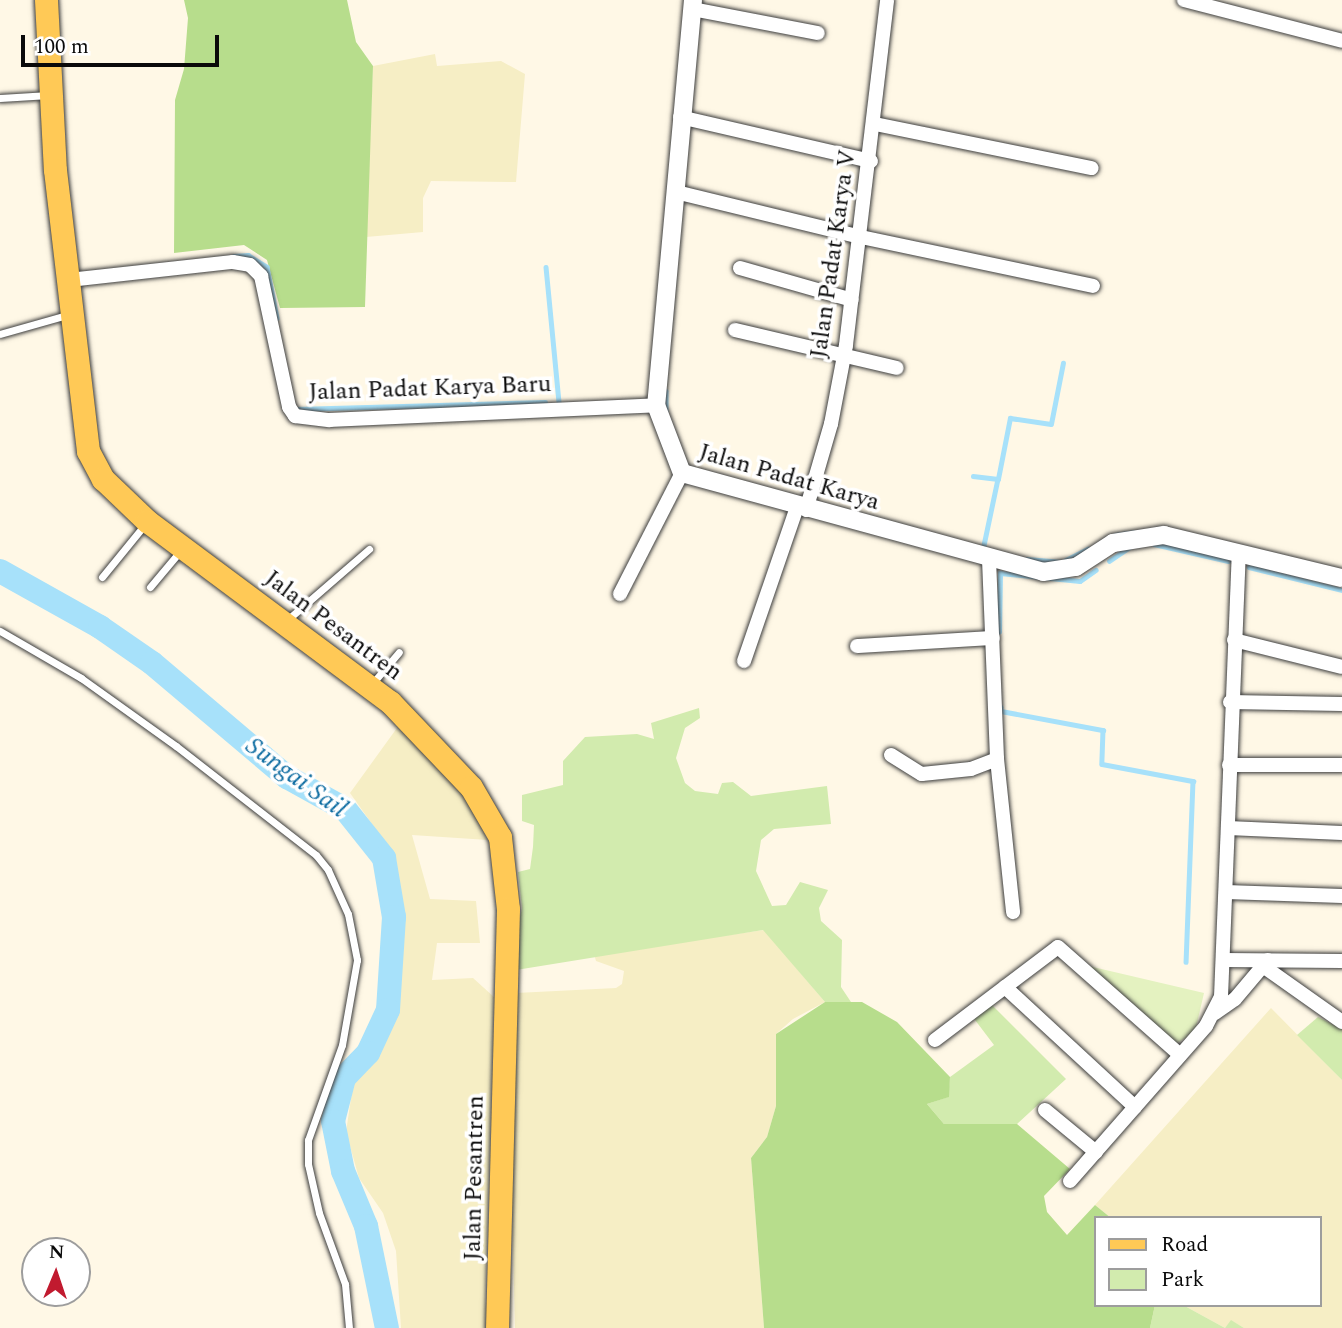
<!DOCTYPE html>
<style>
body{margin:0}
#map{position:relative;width:1342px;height:1328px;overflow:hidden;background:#fff8e6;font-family:Spectral,serif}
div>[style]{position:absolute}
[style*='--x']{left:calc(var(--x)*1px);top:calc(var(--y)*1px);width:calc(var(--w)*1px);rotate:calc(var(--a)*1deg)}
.farmland>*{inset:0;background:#f6eec5}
.green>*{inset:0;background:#d2ebae}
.forest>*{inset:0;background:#b7dd8c}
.pitch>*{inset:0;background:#e4f2c0}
.stream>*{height:4.5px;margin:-2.25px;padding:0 2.25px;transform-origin:2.25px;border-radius:2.25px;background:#a7e1fa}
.river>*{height:24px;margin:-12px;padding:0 12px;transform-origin:12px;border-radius:12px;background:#a7e1fa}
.roads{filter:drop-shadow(0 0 2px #3d3d3d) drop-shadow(0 0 2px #3d3d3d)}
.service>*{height:7px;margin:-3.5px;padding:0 3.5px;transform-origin:3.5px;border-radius:3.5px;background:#fff}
.minor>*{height:14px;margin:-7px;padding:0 7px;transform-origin:7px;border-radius:7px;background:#fff}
.tertiary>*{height:18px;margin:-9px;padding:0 9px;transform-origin:9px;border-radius:9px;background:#fff}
.primary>*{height:23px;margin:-11.5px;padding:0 11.5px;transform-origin:11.5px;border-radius:11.5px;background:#ffc956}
span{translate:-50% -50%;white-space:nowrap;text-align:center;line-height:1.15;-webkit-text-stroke:7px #fff;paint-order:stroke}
.street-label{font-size:24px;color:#0a0a0a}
.water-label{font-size:26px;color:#0d6ca1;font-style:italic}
.legend{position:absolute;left:1094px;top:1216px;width:228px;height:91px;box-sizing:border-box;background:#fff;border:2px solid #9d9d9d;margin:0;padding:9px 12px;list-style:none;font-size:21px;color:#0a0a0a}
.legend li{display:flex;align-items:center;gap:14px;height:35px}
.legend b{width:35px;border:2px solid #9d9d9d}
.north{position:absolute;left:21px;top:1237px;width:70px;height:70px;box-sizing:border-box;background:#fff;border:2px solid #9d9d9d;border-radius:50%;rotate:2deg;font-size:19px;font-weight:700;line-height:28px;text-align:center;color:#0a0a0a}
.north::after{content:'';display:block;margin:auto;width:24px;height:32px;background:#c11a2f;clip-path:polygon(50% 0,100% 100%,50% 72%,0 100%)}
.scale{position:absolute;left:21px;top:35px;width:198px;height:32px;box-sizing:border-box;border:4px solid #0a0a0a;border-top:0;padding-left:9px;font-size:21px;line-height:24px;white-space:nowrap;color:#0a0a0a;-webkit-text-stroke:5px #fff;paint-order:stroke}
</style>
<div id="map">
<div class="farmland">
<i style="clip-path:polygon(435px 54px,437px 66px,501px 61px,525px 74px,516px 182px,431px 181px,423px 198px,423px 232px,366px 237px,373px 66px)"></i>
<i style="clip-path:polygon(402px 721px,459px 785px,488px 840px,412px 835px,430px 899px,476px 901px,480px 943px,437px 943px,432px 980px,473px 978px,494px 997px,485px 1302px,490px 1328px,401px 1328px,396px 1251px,383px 1213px,359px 1178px,346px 1132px,353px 1085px,386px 1035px,395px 1011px,402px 916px,395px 871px,377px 831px,350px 793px)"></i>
<i style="clip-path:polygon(764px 930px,825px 1002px,793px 1019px,776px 1034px,776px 1106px,767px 1137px,751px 1158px,764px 1328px,515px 1328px,512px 1207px,516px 993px,616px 988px,622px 984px,624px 971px,596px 961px,594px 954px)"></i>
<i style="clip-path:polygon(1271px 1008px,1342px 1080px,1342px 1328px,1244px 1328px,1232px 1321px,1225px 1328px,1183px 1305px,1319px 1305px,1319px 1218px,1111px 1218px,1095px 1205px)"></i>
</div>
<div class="green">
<i style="clip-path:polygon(699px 708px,700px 718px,685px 728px,676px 758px,685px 783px,695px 791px,718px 794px,722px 783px,733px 782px,751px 796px,827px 786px,831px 824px,774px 829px,761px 840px,756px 871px,772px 906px,786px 905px,800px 882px,828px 890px,819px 908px,821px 921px,842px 940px,841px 987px,851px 1002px,825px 1002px,763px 930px,516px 970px,515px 941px,522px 908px,518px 872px,530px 869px,533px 847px,534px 825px,522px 821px,522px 795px,563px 785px,563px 761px,585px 737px,637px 734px,654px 739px,651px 723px)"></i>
<i style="clip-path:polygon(991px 1004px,1066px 1079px,1017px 1124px,944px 1124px,927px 1104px,948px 1097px,950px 1077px,994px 1045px,972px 1016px)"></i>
<i style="clip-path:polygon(1318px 1017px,1342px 1029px,1342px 1080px,1297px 1035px)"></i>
<i style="clip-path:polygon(1155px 1305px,1183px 1305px,1225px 1328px,1231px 1320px,1244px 1328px,1150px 1328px)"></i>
</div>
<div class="forest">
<i style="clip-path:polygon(184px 0,347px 0,356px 42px,373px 66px,365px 307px,280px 308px,267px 260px,244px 245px,174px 253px,175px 100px,184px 69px,188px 18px)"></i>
<i style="clip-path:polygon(825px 1002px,862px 1002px,897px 1022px,950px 1077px,949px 1097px,927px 1104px,944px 1124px,1017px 1124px,1070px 1169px,1044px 1196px,1047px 1212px,1067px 1235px,1095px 1205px,1111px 1218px,1095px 1218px,1095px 1305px,1155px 1305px,1150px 1328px,764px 1328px,751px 1158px,767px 1137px,776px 1106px,776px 1034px)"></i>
</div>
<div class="pitch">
<i style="clip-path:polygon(1080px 964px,1204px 993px,1195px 1032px,1174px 1045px)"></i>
</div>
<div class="stream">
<i style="--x:234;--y:256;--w:14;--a:-4"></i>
<i style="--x:248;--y:255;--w:22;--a:32"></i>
<i style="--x:267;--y:267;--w:52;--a:78.9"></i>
<i style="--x:546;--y:267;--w:135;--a:84.5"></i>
<i style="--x:666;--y:391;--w:20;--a:90"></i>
<i style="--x:296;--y:409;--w:249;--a:-1.6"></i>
<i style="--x:973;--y:476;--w:25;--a:7"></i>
<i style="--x:998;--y:479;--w:73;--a:101.9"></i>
<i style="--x:998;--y:479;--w:62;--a:-78.9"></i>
<i style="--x:1010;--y:418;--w:41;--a:8.3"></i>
<i style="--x:1051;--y:424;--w:62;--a:-78.9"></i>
<i style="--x:1115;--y:535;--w:18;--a:-9"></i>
<i style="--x:1154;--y:544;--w:76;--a:12.9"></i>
<i style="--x:1027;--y:559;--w:35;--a:5"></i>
<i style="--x:1062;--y:562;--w:29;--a:-27"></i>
<i style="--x:1109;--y:561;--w:25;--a:-34"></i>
<i style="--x:1249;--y:567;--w:96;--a:13.9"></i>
<i style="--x:999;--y:632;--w:59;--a:-89"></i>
<i style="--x:1000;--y:573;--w:80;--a:5.7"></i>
<i style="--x:1080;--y:581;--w:19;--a:-35"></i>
<i style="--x:1001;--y:707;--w:4;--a:90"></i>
<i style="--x:1001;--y:711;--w:104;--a:10.6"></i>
<i style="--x:1103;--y:730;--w:34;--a:92"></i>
<i style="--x:1102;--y:764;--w:93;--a:10.6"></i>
<i style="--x:1193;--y:781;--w:181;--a:92.2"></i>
</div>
<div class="river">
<i style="--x:0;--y:571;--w:115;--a:29.2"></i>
<i style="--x:100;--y:627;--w:63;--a:34.7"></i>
<i style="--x:152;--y:663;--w:177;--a:40.2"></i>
<i style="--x:287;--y:777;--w:66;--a:28.9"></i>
<i style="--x:345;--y:809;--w:63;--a:51.5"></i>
<i style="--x:384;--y:858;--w:60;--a:80.4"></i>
<i style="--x:394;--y:917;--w:93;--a:93.7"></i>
<i style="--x:388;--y:1010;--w:47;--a:114.9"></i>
<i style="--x:368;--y:1053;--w:35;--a:134"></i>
<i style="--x:344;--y:1078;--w:44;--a:104.3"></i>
<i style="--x:333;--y:1121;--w:51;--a:78.7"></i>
<i style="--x:343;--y:1171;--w:60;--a:67.3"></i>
<i style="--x:366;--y:1226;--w:104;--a:78.4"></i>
</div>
<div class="roads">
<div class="service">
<i style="--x:0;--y:98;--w:49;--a:-3.5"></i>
<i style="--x:0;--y:334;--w:73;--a:-15.9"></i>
<i style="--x:102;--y:577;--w:70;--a:-50.8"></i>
<i style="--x:150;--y:587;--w:48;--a:-50"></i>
<i style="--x:286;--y:621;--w:110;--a:-40.9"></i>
<i style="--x:0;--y:631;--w:94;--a:30.1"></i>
<i style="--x:81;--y:678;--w:117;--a:35.6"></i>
<i style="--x:176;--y:746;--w:177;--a:37.9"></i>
<i style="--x:316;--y:855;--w:19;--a:51"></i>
<i style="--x:328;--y:870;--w:48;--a:65.6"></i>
<i style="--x:348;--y:914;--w:47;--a:78.9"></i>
<i style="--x:357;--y:960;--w:86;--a:100"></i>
<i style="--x:342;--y:1045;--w:101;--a:109.7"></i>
<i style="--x:308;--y:1140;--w:24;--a:90"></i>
<i style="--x:308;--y:1164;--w:50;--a:77.3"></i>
<i style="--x:319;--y:1213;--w:76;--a:69.9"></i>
<i style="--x:345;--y:1284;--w:44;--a:84.8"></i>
<i style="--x:371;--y:685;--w:43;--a:-49.7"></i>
</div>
<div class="minor">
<i style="--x:1184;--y:0;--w:163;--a:14.5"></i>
<i style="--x:692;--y:9;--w:128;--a:10.8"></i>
<i style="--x:680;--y:117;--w:196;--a:13"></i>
<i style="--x:875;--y:124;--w:221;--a:11.5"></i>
<i style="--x:676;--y:192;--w:190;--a:13.7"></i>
<i style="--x:861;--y:237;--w:237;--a:11.9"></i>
<i style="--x:740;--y:268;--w:116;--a:15.9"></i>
<i style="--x:69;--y:280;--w:165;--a:-6.3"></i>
<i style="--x:233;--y:262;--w:17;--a:10"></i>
<i style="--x:250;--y:265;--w:16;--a:45"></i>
<i style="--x:261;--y:276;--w:134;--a:77.9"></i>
<i style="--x:289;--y:407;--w:11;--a:56"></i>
<i style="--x:295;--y:416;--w:35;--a:7"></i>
<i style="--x:330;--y:420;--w:326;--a:-2.6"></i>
<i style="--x:735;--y:330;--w:166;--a:13.2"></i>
<i style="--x:806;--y:510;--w:90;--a:-73.8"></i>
<i style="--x:831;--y:424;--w:80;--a:-79.2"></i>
<i style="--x:846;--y:345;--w:347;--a:-83.2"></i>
<i style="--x:989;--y:559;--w:200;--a:87.7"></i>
<i style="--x:997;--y:759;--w:154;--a:84"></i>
<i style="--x:620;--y:594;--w:136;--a:-62.9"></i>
<i style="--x:1234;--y:640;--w:111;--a:14"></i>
<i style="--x:857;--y:646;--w:136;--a:-3.4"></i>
<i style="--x:744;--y:661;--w:163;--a:-71"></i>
<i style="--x:1230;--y:702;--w:112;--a:1"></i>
<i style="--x:891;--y:755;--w:36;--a:32"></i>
<i style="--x:922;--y:774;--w:49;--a:-5.8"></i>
<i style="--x:971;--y:769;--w:28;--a:-21"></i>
<i style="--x:1229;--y:765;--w:113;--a:0"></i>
<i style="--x:1228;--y:828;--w:114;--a:2.5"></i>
<i style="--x:1226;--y:892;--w:116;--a:2"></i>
<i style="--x:1223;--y:960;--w:119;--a:0.5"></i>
<i style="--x:1263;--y:966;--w:97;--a:35.3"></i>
<i style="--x:1005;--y:987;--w:177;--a:42.7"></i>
<i style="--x:1215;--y:1013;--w:24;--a:-35"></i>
<i style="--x:1235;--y:999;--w:51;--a:-49.8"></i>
<i style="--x:935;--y:1040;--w:154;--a:-37.1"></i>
<i style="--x:1058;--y:947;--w:163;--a:41.5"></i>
<i style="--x:1045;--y:1110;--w:66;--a:39.5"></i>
<i style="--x:1070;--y:1181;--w:206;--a:-48.7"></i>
<i style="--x:1206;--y:1026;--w:33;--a:-63"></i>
<i style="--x:1221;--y:997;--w:444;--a:-87.7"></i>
</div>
<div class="tertiary">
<i style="--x:693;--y:0;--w:407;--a:95.2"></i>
<i style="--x:656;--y:405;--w:73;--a:69.1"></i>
<i style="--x:682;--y:473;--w:374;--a:15.3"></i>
<i style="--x:1043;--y:572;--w:33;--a:-9"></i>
<i style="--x:1076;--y:567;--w:44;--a:-33"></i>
<i style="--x:1113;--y:543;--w:52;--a:-8.9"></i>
<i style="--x:1164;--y:535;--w:183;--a:13.6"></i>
</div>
<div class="primary">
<i style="--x:46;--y:0;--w:170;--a:87"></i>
<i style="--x:55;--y:170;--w:283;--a:83.3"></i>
<i style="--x:88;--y:451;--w:32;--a:62"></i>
<i style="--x:103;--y:479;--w:61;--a:43.7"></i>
<i style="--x:147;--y:521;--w:303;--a:36.7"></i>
<i style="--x:390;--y:702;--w:117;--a:46.4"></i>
<i style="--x:471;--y:787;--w:58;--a:59.9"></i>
<i style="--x:500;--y:837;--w:72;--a:83.7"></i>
<i style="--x:508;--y:909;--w:419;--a:91.5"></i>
</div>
</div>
<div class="street-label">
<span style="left:834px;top:254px;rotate:-82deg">Jalan Padat Karya V</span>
<span style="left:430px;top:389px;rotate:-2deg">Jalan Padat Karya Baru</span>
<span style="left:789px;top:478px;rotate:16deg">Jalan Padat Karya</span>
<span style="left:333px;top:626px;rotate:37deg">Jalan Pesantren</span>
<span style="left:475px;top:1178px;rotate:-89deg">Jalan Pesantren</span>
</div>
<div class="water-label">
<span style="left:296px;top:778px;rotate:36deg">Sungai Sail</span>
</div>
<ul class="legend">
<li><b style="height:9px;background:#ffc956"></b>Road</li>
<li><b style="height:19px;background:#d2ebae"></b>Park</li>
</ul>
<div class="north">N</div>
<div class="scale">100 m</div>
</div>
